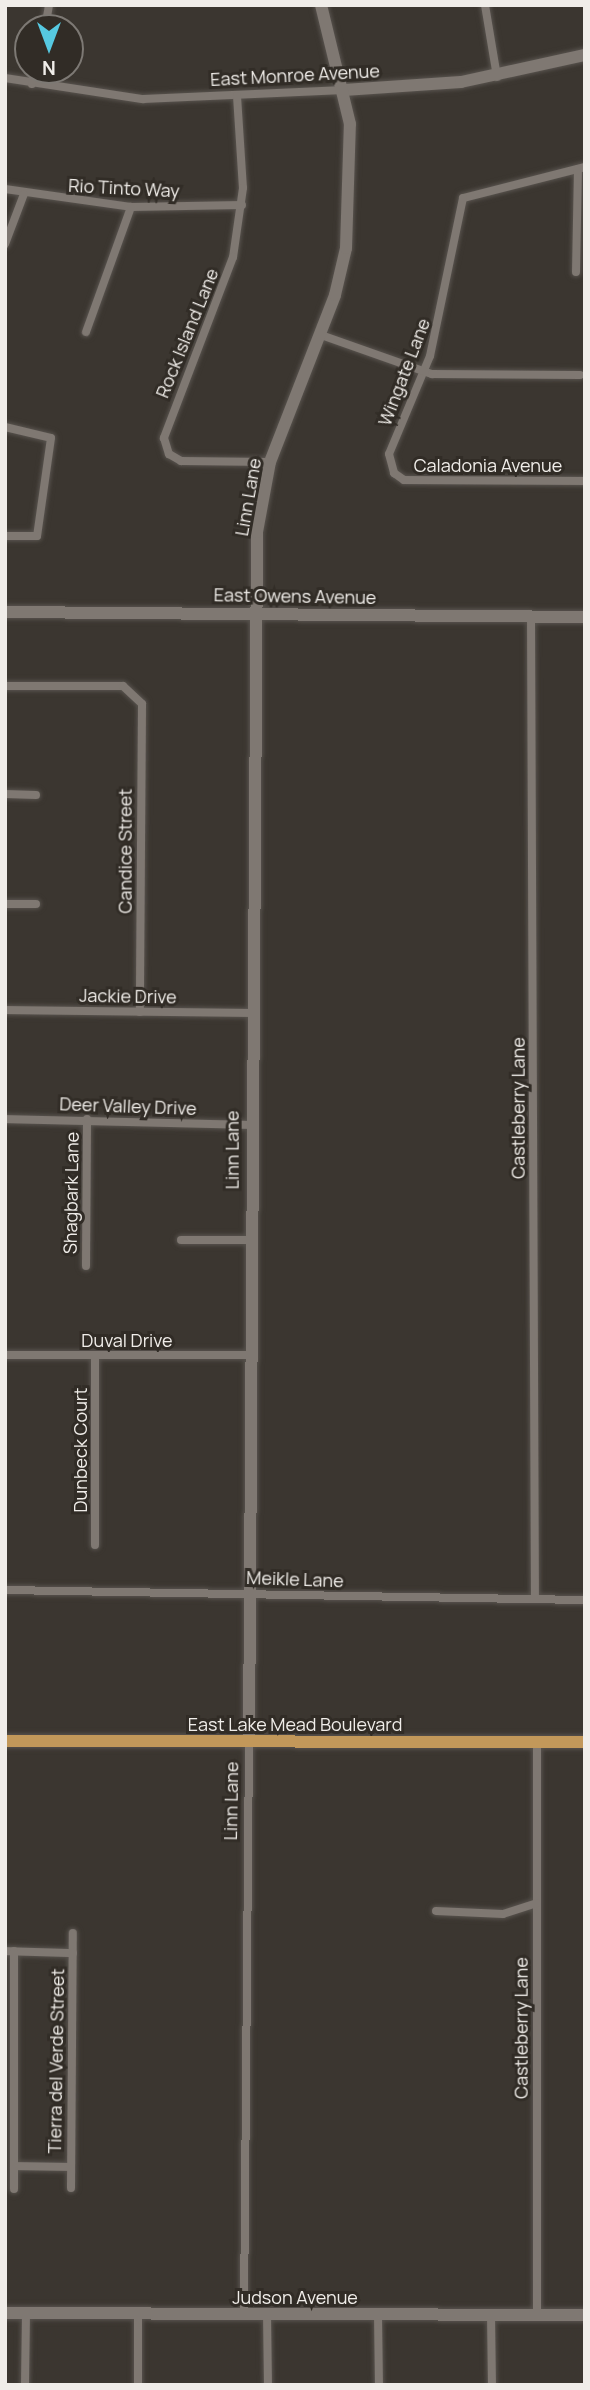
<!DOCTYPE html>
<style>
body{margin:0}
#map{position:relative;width:590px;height:2390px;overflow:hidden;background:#3b3630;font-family:Manrope,sans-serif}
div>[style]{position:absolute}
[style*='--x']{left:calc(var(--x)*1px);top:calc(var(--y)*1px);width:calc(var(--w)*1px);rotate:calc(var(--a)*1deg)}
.roads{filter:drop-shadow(0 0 2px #58534e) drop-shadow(0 0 2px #58534e)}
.street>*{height:8px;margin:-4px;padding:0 4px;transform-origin:4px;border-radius:4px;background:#7f7872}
.secondary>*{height:12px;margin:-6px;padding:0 6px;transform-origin:6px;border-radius:6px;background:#7f7872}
.primary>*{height:12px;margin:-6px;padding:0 6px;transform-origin:6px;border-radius:6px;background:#c2985a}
span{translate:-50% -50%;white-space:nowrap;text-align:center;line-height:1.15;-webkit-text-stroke:6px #312c26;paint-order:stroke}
.street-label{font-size:18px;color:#f0ede9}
.frame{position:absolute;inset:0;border:7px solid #f0ede9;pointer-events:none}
.north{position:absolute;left:14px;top:14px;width:70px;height:70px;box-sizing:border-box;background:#312c26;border:2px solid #7d7974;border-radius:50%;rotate:180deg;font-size:19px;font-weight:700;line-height:28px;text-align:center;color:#f0ede9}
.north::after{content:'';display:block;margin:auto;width:24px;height:32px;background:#56c9e1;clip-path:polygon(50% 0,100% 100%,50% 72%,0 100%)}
</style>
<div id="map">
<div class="roads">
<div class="street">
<i style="--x:485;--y:5;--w:73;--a:80.5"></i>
<i style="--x:45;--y:28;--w:23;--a:-80"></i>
<i style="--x:5;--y:78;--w:140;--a:8.7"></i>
<i style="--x:143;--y:99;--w:201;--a:-2.6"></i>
<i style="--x:32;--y:84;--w:14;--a:-78"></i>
<i style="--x:237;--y:96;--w:92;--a:86.3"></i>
<i style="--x:243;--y:188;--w:70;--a:98.2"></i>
<i style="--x:233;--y:257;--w:194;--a:110.9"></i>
<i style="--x:164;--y:438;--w:17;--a:73"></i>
<i style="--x:169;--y:454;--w:14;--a:30"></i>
<i style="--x:181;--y:461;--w:89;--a:0.6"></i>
<i style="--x:585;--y:167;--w:126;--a:165.7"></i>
<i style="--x:463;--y:198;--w:161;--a:101.8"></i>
<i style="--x:430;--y:356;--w:106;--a:112.7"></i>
<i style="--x:389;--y:454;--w:20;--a:75"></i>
<i style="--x:394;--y:473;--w:12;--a:35"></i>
<i style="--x:404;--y:480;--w:181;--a:0.3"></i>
<i style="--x:5;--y:189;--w:127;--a:8.1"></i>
<i style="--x:131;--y:207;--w:111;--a:-1"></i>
<i style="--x:5;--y:244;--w:53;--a:-69.2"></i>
<i style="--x:576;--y:272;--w:103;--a:-88.9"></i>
<i style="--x:86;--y:332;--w:133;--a:-70.2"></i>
<i style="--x:321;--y:335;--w:118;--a:19.4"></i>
<i style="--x:432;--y:374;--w:148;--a:0.4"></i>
<i style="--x:5;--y:427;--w:47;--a:13.4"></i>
<i style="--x:51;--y:438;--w:99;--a:98.1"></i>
<i style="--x:37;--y:536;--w:32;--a:180"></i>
<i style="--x:531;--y:616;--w:983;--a:89.77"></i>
<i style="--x:5;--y:686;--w:118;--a:0"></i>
<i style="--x:123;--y:686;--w:26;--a:43"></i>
<i style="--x:142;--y:704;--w:308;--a:90.4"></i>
<i style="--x:5;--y:794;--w:31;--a:2"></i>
<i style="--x:5;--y:904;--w:31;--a:0"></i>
<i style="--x:5;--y:1010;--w:245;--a:0.7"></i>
<i style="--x:5;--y:1119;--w:244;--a:1.4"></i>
<i style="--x:181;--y:1240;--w:67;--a:0"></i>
<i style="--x:86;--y:1266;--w:147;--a:-89.6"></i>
<i style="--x:5;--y:1355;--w:243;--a:0"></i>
<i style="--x:95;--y:1545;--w:189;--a:-90"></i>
<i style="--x:5;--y:1590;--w:580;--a:0.99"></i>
<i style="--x:537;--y:1742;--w:573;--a:90"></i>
<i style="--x:436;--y:1911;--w:67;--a:2.6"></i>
<i style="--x:503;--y:1914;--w:35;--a:-18"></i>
<i style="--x:5;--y:1951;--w:68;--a:1.7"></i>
<i style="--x:14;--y:2166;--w:56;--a:1"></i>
<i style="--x:71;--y:2188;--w:255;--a:-89.6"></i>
<i style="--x:14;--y:2189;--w:238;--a:-90"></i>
<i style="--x:244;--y:2314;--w:573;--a:-89.5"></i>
<i style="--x:267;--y:2314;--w:71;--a:89.2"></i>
<i style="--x:378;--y:2315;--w:70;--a:89.2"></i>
<i style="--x:491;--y:2315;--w:70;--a:89.2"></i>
<i style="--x:25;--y:2385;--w:72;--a:-89.2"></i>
<i style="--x:138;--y:2385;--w:71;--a:-90"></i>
</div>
<div class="secondary">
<i style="--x:344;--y:90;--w:117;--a:-3.9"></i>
<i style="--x:461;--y:82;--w:127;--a:-12.3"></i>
<i style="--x:5;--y:612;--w:580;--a:0.49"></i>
<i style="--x:249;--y:1741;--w:1209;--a:-89.62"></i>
<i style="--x:257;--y:532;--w:71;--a:-79.5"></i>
<i style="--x:270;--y:462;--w:179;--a:-68.7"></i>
<i style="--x:335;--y:295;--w:48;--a:-76.8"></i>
<i style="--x:346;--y:248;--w:124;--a:-88.2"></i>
<i style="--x:350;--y:124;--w:122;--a:-103.7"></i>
<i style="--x:5;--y:2313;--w:580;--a:0.2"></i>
</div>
<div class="primary">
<i style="--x:5;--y:1741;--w:580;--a:0.1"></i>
</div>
</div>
<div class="street-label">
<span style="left:295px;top:75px;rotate:-3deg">East Monroe Avenue</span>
<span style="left:124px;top:188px;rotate:3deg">Rio Tinto Way</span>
<span style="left:187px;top:333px;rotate:-68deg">Rock Island Lane</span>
<span style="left:404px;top:372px;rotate:-69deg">Wingate Lane</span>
<span style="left:488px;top:465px">Caladonia Avenue</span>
<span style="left:248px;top:497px;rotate:-80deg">Linn Lane</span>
<span style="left:295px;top:596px;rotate:1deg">East Owens Avenue</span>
<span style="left:125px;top:851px;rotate:-90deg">Candice Street</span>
<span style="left:128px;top:996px;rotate:1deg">Jackie Drive</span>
<span style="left:128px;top:1106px;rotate:2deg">Deer Valley Drive</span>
<span style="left:518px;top:1108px;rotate:-90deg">Castleberry Lane</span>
<span style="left:232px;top:1150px;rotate:-90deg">Linn Lane</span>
<span style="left:71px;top:1193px;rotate:-89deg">Shagbark Lane</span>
<span style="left:127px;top:1340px">Duval Drive</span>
<span style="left:80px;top:1450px;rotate:-90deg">Dunbeck Court</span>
<span style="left:295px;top:1579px;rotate:2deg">Meikle Lane</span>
<span style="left:295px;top:1724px">East Lake Mead Boulevard</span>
<span style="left:231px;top:1801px;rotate:-89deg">Linn Lane</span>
<span style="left:521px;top:2028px;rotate:-90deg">Castleberry Lane</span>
<span style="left:56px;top:2061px;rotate:-89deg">Tierra del Verde Street</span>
<span style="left:295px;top:2297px">Judson Avenue</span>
</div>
<div class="frame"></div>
<div class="north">N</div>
</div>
